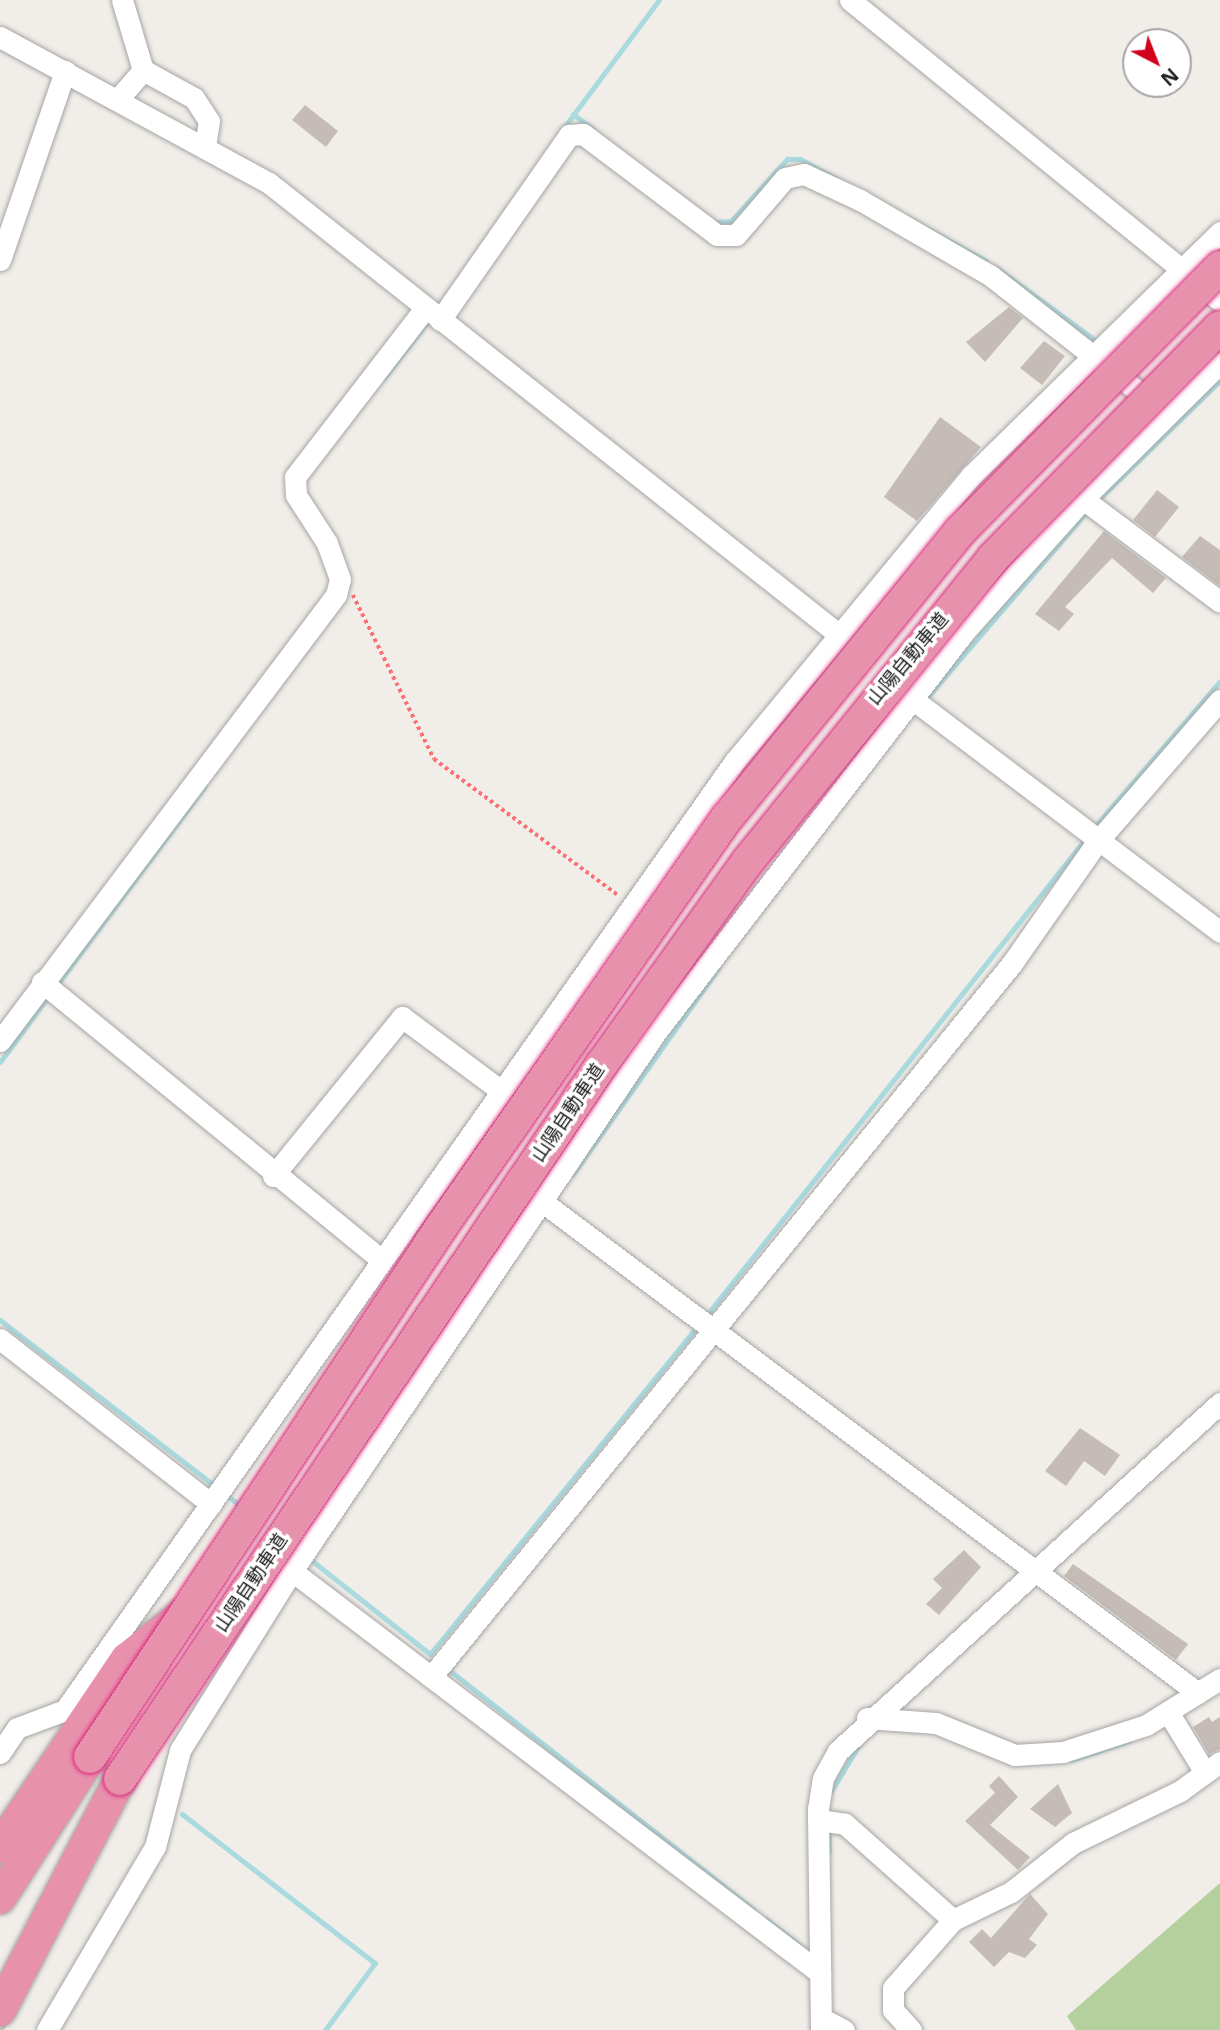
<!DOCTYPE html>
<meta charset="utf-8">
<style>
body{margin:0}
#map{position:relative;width:1220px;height:2030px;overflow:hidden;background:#f1ede8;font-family:"Noto Sans","Noto Sans JP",sans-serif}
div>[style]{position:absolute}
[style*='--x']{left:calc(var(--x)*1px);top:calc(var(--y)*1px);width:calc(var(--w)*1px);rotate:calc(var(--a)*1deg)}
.forest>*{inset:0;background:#b3d09d}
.stream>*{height:5px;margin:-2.5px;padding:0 2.5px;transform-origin:2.5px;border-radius:2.5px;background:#a9dade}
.building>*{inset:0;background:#c6bcb7}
.minor-tunnel>*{height:21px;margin-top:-10.5px;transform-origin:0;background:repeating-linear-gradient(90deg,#c7c4c0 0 21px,transparent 0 31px)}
.path>*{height:3.5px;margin-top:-1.75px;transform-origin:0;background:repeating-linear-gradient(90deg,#fa7175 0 3.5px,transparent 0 7px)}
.roads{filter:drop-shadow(0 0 2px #a5a5a5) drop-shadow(0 0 2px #a5a5a5)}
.minor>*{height:21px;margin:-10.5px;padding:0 10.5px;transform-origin:10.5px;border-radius:10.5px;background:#fff}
.highway>*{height:32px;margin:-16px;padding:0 16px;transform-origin:16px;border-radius:16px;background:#e891ad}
.bridges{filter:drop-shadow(0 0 2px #db297e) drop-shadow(0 0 2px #db297e)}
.highway-bridge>*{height:32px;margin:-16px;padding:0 16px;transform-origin:16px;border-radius:16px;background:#e891ad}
span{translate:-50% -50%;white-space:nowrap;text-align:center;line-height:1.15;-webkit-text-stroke:7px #fff;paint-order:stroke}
.street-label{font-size:19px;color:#212121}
.north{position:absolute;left:1122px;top:28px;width:70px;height:70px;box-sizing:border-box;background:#fff;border:2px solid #a6a6a6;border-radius:50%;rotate:138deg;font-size:19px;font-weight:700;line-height:28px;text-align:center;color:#212121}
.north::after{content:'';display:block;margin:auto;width:24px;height:32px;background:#d2011d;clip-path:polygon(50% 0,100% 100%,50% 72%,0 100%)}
</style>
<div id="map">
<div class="forest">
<i style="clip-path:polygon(1220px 1883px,1220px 2030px,1076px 2030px,1067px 2016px)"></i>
</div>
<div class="stream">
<i style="--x:573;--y:114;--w:25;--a:37"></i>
<i style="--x:562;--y:130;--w:162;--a:-53.3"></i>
<i style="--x:715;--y:222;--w:16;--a:-4"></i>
<i style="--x:731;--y:221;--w:84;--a:-47.9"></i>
<i style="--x:787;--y:159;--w:13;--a:0"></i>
<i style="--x:800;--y:159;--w:212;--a:28.7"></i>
<i style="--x:997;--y:268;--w:127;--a:36.3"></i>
<i style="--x:384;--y:378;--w:78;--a:-52.3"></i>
<i style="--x:1095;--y:503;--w:175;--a:-44.5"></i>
<i style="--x:928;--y:696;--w:245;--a:-49.3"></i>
<i style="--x:1092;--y:830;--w:196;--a:-49.3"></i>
<i style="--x:56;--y:986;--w:249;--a:-53.3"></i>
<i style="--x:0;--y:1062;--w:84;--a:-53.7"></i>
<i style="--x:573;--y:1174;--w:253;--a:-54.8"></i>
<i style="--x:705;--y:1317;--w:612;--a:-51.5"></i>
<i style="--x:0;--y:1320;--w:272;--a:37.7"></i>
<i style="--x:223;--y:1492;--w:26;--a:39"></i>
<i style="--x:306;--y:1556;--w:158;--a:38.3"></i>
<i style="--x:430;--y:1654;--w:424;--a:-50.8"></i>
<i style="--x:444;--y:1666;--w:393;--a:38.2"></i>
<i style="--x:1072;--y:1760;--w:60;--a:-18.4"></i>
<i style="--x:830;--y:1793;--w:56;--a:-58.9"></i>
<i style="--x:182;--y:1814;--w:244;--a:37.7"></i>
<i style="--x:375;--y:1963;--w:84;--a:126.7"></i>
<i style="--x:829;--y:1852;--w:25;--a:-90"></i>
<i style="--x:766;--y:1919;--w:42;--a:38.2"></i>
</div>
<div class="building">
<i style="clip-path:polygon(305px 105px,338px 131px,326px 147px,292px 120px)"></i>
<i style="clip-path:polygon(1009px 307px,1023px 318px,985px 362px,966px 342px)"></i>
<i style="clip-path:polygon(1044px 341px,1065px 356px,1042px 385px,1020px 368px)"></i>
<i style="clip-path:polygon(940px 417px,981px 447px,917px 521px,884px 497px)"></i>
<i style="clip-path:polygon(1157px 490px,1179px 507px,1155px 537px,1133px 520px)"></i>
<i style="clip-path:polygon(1104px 531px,1166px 578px,1153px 593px,1112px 558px,1065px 607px,1074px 614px,1059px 631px,1035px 614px)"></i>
<i style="clip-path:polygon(1200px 536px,1220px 550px,1220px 586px,1182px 557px)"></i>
<i style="clip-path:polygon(1080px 1428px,1120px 1455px,1105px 1476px,1084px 1461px,1066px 1486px,1045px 1471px)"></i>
<i style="clip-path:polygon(964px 1550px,981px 1567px,939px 1615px,926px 1604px,942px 1588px,933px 1579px)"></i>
<i style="clip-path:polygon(1073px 1564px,1188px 1644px,1176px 1660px,1064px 1576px)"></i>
<i style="clip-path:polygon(1209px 1717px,1212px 1722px,1220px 1717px,1220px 1749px,1209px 1754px,1193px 1727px)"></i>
<i style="clip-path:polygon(999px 1776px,1018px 1797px,990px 1825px,1030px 1857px,1018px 1870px,965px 1821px,995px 1793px,989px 1786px)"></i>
<i style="clip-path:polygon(1058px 1784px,1072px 1813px,1055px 1827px,1030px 1809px)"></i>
<i style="clip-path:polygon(1030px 1894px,1048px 1914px,1029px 1939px,1037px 1945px,1025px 1958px,1009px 1952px,994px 1967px,969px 1942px,982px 1929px,991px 1938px)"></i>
</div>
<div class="minor-tunnel">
<i style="--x:0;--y:2028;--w:4;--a:34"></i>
</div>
<div class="path">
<i style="--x:353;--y:595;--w:183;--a:63.7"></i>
<i style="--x:434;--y:759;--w:230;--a:36.5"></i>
</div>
<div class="roads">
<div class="minor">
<i style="--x:122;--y:0;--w:73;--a:73.3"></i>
<i style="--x:850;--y:0;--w:477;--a:39.1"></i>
<i style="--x:0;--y:37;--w:306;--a:28.5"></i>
<i style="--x:269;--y:183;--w:725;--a:38.39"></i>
<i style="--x:118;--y:99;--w:38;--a:-49"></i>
<i style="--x:143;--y:70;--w:58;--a:28.8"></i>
<i style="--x:194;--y:98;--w:27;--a:57"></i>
<i style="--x:209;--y:121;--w:26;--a:99"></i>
<i style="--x:0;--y:260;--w:200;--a:-71"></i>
<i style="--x:440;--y:320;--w:226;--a:-55.1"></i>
<i style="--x:569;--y:135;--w:14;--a:-4"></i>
<i style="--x:583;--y:134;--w:168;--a:37"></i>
<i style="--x:717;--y:235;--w:19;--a:0"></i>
<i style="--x:736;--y:235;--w:75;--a:-49.3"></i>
<i style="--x:785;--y:178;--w:19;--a:-12"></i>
<i style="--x:804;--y:174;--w:62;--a:24.9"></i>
<i style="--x:860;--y:200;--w:151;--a:30.1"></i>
<i style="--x:991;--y:276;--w:212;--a:38.1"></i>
<i style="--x:1083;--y:499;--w:171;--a:36.9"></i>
<i style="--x:911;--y:698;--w:388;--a:37.1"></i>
<i style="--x:42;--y:982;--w:439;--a:39.3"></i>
<i style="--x:0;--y:1041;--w:558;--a:-53.01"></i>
<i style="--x:336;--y:595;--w:16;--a:-76"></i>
<i style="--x:340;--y:579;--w:38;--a:-110"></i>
<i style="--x:327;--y:543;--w:57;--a:-122.9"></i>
<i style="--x:296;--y:495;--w:18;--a:-93"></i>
<i style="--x:295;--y:477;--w:213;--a:-52.4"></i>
<i style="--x:273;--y:1176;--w:205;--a:-50.9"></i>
<i style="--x:402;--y:1017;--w:122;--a:36.7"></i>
<i style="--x:540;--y:1200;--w:822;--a:36.84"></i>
<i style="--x:0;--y:1339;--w:268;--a:38"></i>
<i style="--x:292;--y:1571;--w:664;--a:37.28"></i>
<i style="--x:431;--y:1677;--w:922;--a:-50.85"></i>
<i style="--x:1013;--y:962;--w:146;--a:-55"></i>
<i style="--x:1097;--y:842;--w:188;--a:-49.1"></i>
<i style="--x:1168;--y:1712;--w:69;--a:58.6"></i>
<i style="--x:867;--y:1718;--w:69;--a:4.1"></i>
<i style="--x:936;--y:1723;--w:85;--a:22.1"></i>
<i style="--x:1015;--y:1755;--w:48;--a:-3.6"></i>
<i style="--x:1063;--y:1752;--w:87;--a:-18"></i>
<i style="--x:1146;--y:1725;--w:87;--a:-31.9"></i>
<i style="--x:0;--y:1753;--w:30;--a:-56"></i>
<i style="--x:17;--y:1728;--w:51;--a:-20.6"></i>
<i style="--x:65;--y:1710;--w:1162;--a:-54.78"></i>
<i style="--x:735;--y:761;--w:370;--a:-50.4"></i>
<i style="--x:971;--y:476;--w:349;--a:-44.4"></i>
<i style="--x:818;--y:1820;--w:27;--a:8"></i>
<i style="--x:845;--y:1824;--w:144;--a:41.6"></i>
<i style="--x:821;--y:2018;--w:26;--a:28"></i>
<i style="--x:47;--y:2030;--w:212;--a:-59.5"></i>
<i style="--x:155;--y:1847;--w:100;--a:-75.5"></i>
<i style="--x:180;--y:1750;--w:211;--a:-58"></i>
<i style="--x:292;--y:1571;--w:650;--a:-55.97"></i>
<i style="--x:656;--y:1032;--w:505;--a:-52.4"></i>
<i style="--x:964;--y:632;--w:178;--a:-48.2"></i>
<i style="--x:1083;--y:499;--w:193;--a:-44.8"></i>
<i style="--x:821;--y:2030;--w:221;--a:-90.8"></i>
<i style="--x:818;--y:1809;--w:31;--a:-81"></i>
<i style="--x:823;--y:1778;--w:31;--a:-61"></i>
<i style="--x:838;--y:1751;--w:517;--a:-42.33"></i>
<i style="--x:911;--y:2030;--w:27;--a:-132"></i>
<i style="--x:893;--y:2010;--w:22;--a:-90"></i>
<i style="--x:893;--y:1988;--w:91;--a:-48.6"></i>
<i style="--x:953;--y:1920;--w:64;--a:-25.8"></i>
<i style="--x:1011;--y:1892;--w:79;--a:-38.3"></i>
<i style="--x:1073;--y:1843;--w:119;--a:-25.9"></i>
<i style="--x:1180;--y:1791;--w:49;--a:-35.9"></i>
</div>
<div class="highway">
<i style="--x:0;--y:1847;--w:227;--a:-56"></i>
<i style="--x:127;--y:1659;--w:69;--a:-38.5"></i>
<i style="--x:0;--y:1898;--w:167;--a:-57.4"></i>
<i style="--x:0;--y:2010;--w:260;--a:-62.5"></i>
</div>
</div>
<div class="bridges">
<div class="highway-bridge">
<i style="--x:90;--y:1757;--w:637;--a:-56.46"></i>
<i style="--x:442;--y:1226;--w:498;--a:-55.1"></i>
<i style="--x:727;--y:818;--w:370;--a:-50.9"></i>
<i style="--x:960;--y:531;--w:371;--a:-45.4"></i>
<i style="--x:120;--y:1779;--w:862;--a:-56.02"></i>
<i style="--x:602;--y:1064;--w:250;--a:-54.3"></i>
<i style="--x:748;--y:861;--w:390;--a:-51"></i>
<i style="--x:993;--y:558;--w:324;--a:-45.5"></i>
</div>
</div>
<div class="street-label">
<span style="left:908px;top:659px;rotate:-50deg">山陽自動車道</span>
<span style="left:568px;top:1113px;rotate:-56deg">山陽自動車道</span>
<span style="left:251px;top:1583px;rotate:-56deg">山陽自動車道</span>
</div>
<div class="north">N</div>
</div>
